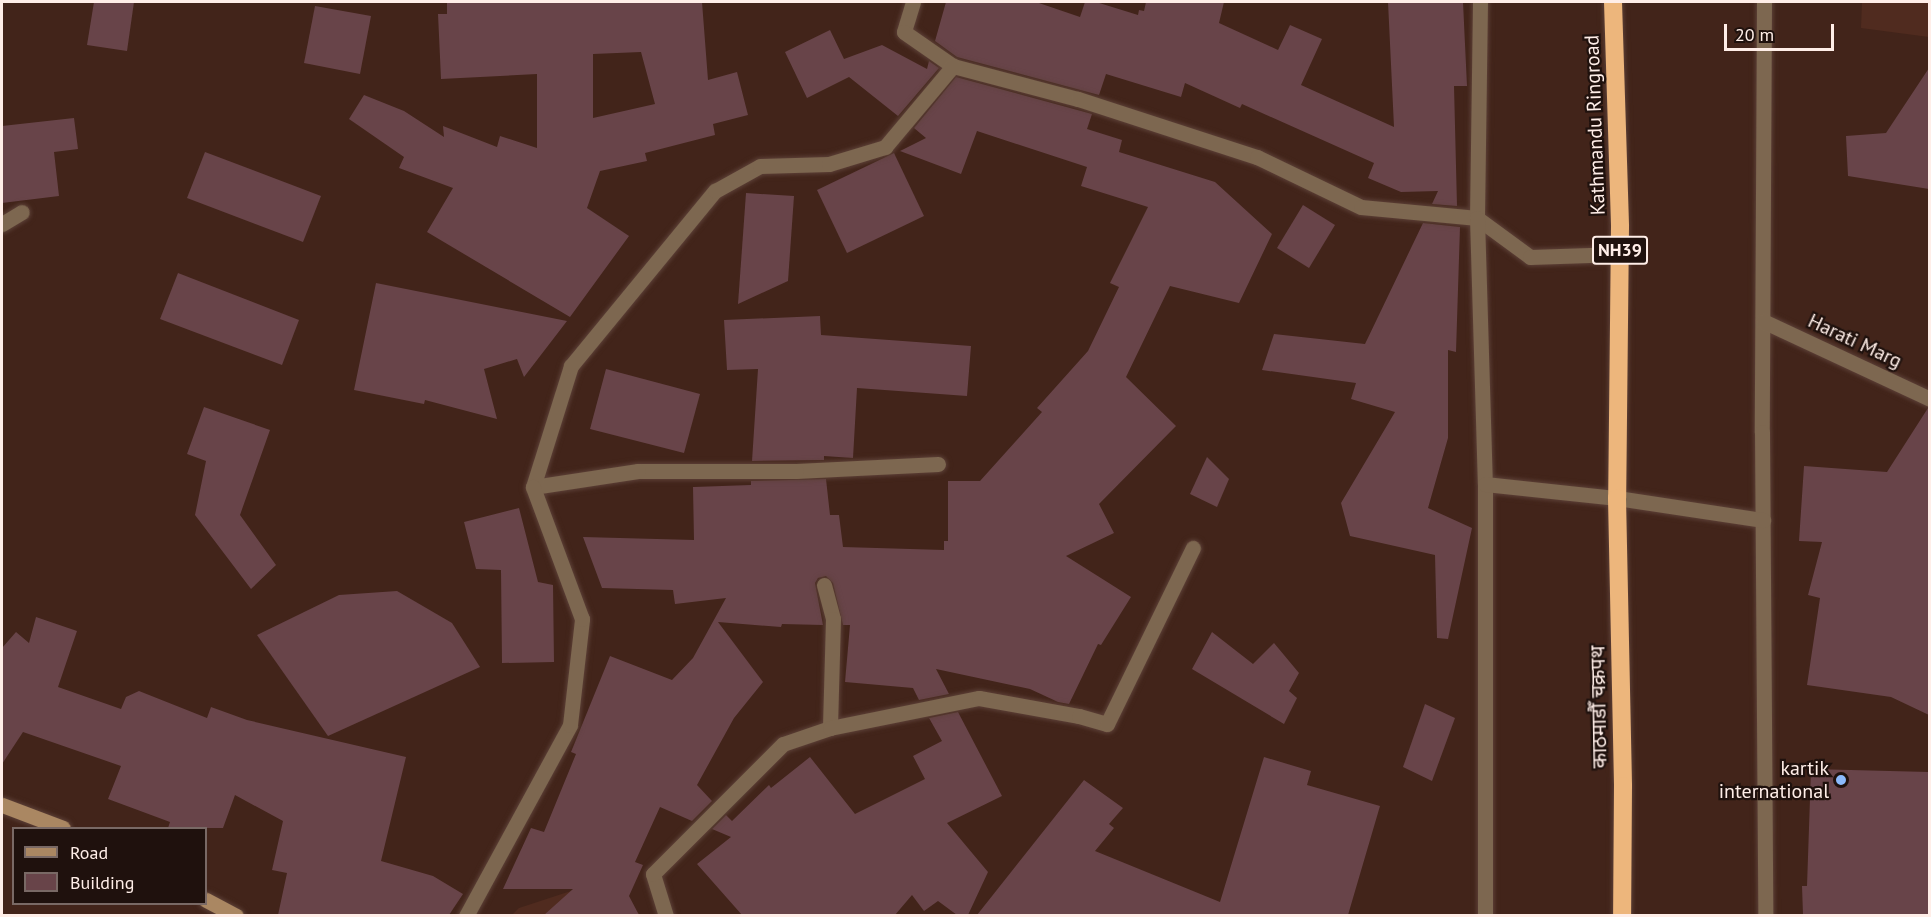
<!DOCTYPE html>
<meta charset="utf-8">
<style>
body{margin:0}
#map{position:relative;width:1931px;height:917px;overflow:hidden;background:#42241a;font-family:"PT Sans","Noto Sans Devanagari",sans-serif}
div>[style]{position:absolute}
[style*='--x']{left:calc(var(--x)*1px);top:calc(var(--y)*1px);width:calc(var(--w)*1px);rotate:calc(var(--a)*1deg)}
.built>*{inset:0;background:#502b1f}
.building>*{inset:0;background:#684449}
.roads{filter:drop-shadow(0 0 2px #5c4037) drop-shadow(0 0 2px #5c4037)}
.street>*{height:15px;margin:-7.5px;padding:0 7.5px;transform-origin:7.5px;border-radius:7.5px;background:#7d6750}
.secondary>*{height:15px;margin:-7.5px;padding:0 7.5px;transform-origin:7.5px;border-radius:7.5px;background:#aa8762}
.highway>*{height:18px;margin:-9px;padding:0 9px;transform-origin:9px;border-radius:9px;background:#edb67c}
.dots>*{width:16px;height:16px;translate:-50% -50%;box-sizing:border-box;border:3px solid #1f110d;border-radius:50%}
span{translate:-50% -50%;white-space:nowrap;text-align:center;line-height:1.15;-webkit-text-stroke:4.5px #1f110d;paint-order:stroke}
.shield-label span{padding:2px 4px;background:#1f110d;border:2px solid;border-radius:4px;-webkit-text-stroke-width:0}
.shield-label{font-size:18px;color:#ffeee8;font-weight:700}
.street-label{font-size:20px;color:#ffeee8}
.poi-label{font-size:20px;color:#ffeee8}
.right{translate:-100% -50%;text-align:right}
.frame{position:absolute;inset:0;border:3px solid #ffeee8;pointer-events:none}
.legend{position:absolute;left:12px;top:827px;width:195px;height:78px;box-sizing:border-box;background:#1f110d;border:2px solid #796965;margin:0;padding:8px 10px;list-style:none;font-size:18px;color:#ffeee8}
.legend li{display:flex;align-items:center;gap:12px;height:30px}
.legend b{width:30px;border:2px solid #796965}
.scale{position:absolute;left:1724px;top:24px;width:110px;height:27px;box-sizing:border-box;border:3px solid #ffeee8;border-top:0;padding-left:8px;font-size:18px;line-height:21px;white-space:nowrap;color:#ffeee8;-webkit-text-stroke:4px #1f110d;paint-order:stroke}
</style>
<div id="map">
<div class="built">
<i style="clip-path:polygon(1862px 2px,1929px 2px,1929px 37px,1861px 28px)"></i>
<i style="clip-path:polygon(574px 890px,635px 909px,640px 915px,511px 916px,519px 908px)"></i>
</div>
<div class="building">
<i style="clip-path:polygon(94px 2px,134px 2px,127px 51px,87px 45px)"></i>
<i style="clip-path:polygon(evenodd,447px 2px,702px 2px,708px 80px,737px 72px,748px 115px,713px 124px,715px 135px,645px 153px,647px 161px,600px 171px,587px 208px,629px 236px,570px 317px,427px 232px,453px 188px,399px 168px,404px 157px,349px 119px,364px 95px,404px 111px,444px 137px,443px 126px,497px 147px,500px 136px,537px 148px,537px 74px,441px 79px,438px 14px,447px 14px,447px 2px,641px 52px,655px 104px,593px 118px,593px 54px,641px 52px)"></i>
<i style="clip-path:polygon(946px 2px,1036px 2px,1080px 17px,1085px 2px,1096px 2px,1138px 15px,1139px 10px,1144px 11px,1146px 2px,1224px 2px,1219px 23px,1278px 50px,1290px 25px,1322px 39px,1301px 85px,1394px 127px,1388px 2px,1463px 2px,1467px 86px,1454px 86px,1457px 206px,1432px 204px,1438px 191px,1401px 192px,1368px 178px,1374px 163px,1242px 104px,1240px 108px,1185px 83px,1181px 97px,1106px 74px,1099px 95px,957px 57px,935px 41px)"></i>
<i style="clip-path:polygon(315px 6px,371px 16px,360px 74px,304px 63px)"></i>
<i style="clip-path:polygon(830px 30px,844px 59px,882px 45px,927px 69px,929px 61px,939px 68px,898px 116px,849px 77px,807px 98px,785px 52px)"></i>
<i style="clip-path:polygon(1929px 68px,1929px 189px,1848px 176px,1846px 136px,1886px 133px)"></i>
<i style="clip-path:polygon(956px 77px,1092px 114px,1087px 129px,1122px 140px,1119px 152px,1215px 182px,1272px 234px,1239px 303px,1170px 286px,1126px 377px,1176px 426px,1099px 504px,1114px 533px,1066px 556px,1131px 597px,1101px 645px,1098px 644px,1069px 704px,1058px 702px,1030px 689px,936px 669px,949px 694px,919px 700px,913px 688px,845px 682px,850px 625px,843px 625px,833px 583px,826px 576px,818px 578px,815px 583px,823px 625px,782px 624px,781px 627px,718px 622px,763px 682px,734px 718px,697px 785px,712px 801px,692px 821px,660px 807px,635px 862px,643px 865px,629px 896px,639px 915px,544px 915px,573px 889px,503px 889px,531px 828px,544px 832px,576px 754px,571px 752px,610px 656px,672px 680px,693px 658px,726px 598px,675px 604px,673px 590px,602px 588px,583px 537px,694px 540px,693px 487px,751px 485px,751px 481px,826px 479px,830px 515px,839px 515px,843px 547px,944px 550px,944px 541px,948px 541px,948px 481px,980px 481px,1042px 412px,1037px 408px,1088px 351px,1119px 287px,1110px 283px,1148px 207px,1081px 186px,1087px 167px,977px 131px,961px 174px,900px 151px,926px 138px,914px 128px)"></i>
<i style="clip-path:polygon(74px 118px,78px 149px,54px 152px,59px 196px,2px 203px,2px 126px)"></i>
<i style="clip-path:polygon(205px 152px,321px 196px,303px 242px,187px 198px)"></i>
<i style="clip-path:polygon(894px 153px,924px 216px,847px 253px,817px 190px)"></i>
<i style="clip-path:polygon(746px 193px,794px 196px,788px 281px,738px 304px)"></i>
<i style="clip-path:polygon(1303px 205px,1335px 225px,1309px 268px,1277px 248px)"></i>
<i style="clip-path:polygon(1423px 223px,1460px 227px,1456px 352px,1448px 350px,1448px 438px,1428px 508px,1472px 528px,1448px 639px,1437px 638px,1435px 555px,1350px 536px,1341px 503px,1395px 412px,1351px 399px,1356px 383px,1262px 370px,1274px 334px,1365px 344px)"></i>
<i style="clip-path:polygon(178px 273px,299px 320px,282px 365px,160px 319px)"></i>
<i style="clip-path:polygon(376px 283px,567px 321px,524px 377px,517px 359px,484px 369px,497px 419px,425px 400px,424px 404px,354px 390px)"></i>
<i style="clip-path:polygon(820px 316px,821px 335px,971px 346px,967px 396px,857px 388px,853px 458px,824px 456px,824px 460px,752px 461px,758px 369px,727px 370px,724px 320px)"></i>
<i style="clip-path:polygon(606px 369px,700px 394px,684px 453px,590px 429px)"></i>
<i style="clip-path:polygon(204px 407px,270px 430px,240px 515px,276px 565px,251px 589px,195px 515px,206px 461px,187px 454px)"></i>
<i style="clip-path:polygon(1928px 408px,1929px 409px,1929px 715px,1891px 697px,1807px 685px,1820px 598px,1808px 595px,1822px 542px,1799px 541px,1804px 466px,1887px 472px)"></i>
<i style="clip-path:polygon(1207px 457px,1229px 479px,1217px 507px,1190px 494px)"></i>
<i style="clip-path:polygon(519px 508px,538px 582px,553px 585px,554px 662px,502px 663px,501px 570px,476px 569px,464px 522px)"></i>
<i style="clip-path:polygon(397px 591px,452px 623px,480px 667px,328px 736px,257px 635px,339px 595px)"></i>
<i style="clip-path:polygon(36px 617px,77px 631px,58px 687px,121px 709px,126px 697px,139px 691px,207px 718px,211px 707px,247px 720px,406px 757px,381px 861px,433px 876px,463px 894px,449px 915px,278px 915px,287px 873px,272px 870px,283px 821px,235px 795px,223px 828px,168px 828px,170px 822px,108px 799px,121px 766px,23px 732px,2px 764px,2px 648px,16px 632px,29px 643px)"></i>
<i style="clip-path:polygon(1212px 632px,1253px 664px,1274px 643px,1299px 673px,1289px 691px,1297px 698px,1284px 724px,1192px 669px)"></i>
<i style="clip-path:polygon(1425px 704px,1455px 718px,1432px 781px,1403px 767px)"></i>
<i style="clip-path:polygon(958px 712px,1002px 796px,947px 823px,988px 872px,968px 915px,957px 915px,938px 901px,924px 911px,912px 895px,895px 915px,742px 915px,697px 864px,731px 837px,712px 829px,726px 815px,732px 821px,769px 785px,771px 788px,810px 757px,855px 814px,925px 779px,913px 756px,942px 741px,929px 718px)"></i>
<i style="clip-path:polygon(1264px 757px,1311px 771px,1307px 785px,1380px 806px,1348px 915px,977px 915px,1084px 780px,1123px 808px,1109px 824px,1114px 828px,1095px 851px,1220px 902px)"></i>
<i style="clip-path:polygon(1811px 769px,1929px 772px,1929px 915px,1803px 915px,1802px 886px,1807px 886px)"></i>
</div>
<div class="roads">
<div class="street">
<i style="--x:913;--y:2;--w:31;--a:107"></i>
<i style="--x:904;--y:32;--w:60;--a:34.8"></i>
<i style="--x:953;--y:66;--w:129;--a:14.8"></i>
<i style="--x:1078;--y:99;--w:188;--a:18"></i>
<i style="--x:1257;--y:157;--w:115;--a:25.7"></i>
<i style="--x:1361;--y:207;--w:117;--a:5.4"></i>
<i style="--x:1477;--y:218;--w:66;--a:36.3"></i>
<i style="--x:1530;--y:257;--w:90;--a:-1.9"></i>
<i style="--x:1480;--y:2;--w:216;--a:90.8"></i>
<i style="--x:1477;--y:218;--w:266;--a:88.3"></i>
<i style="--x:1485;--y:484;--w:432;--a:90"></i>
<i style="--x:1764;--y:2;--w:430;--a:90.3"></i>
<i style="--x:1762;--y:432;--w:484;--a:89.6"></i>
<i style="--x:2;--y:224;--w:23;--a:-31"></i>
<i style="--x:1763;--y:321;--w:184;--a:25"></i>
<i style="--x:938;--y:464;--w:142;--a:177.2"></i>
<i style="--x:796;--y:471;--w:158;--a:180"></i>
<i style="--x:638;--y:471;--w:106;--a:171.3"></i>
<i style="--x:533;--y:487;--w:127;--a:-72.6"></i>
<i style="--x:571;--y:366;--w:227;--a:-50.6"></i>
<i style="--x:715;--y:191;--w:51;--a:-29.1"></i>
<i style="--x:760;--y:166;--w:69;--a:-1.7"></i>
<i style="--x:829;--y:164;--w:59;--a:-16.9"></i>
<i style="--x:885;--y:147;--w:106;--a:-50"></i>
<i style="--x:1485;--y:484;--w:133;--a:6.1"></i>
<i style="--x:1617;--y:498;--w:148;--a:8.6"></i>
<i style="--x:824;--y:585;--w:35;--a:75"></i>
<i style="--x:833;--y:619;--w:109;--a:91.6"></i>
<i style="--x:466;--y:916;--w:217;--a:-61.4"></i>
<i style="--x:570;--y:725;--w:107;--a:-83.5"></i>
<i style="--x:582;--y:619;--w:141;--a:-110.4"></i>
<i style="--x:666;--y:916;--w:44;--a:-107.2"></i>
<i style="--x:653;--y:874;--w:184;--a:-45"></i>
<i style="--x:783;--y:744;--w:50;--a:-18.8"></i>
<i style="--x:830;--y:728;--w:152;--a:-11.4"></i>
<i style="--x:979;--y:698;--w:102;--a:10.2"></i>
<i style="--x:1079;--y:716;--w:29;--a:16"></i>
<i style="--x:1107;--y:724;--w:196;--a:-64"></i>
</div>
<div class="secondary">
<i style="--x:2;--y:805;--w:65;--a:20.7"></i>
<i style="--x:206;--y:900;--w:34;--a:28"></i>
</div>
<div class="highway">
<i style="--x:1613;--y:2;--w:225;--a:88.2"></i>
<i style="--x:1620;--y:227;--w:271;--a:90.6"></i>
<i style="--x:1617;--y:498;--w:288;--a:88.8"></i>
<i style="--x:1623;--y:786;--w:130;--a:90.4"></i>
</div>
</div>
<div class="dots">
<i style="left:1841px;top:780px;background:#8bbafc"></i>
</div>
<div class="shield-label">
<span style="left:1620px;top:250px">NH39</span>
</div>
<div class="street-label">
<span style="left:1595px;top:125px;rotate:-92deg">Kathmandu Ringroad</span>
<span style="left:1855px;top:341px;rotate:25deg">Harati Marg</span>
<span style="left:1599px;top:707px;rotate:-91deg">काठमाडाैँ चक्रपथ</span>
</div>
<div class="poi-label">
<span class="right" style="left:1829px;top:780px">kartik<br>international</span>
</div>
<div class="frame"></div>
<ul class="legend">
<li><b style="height:8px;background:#aa8762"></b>Road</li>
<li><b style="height:16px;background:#684449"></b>Building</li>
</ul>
<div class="scale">20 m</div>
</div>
